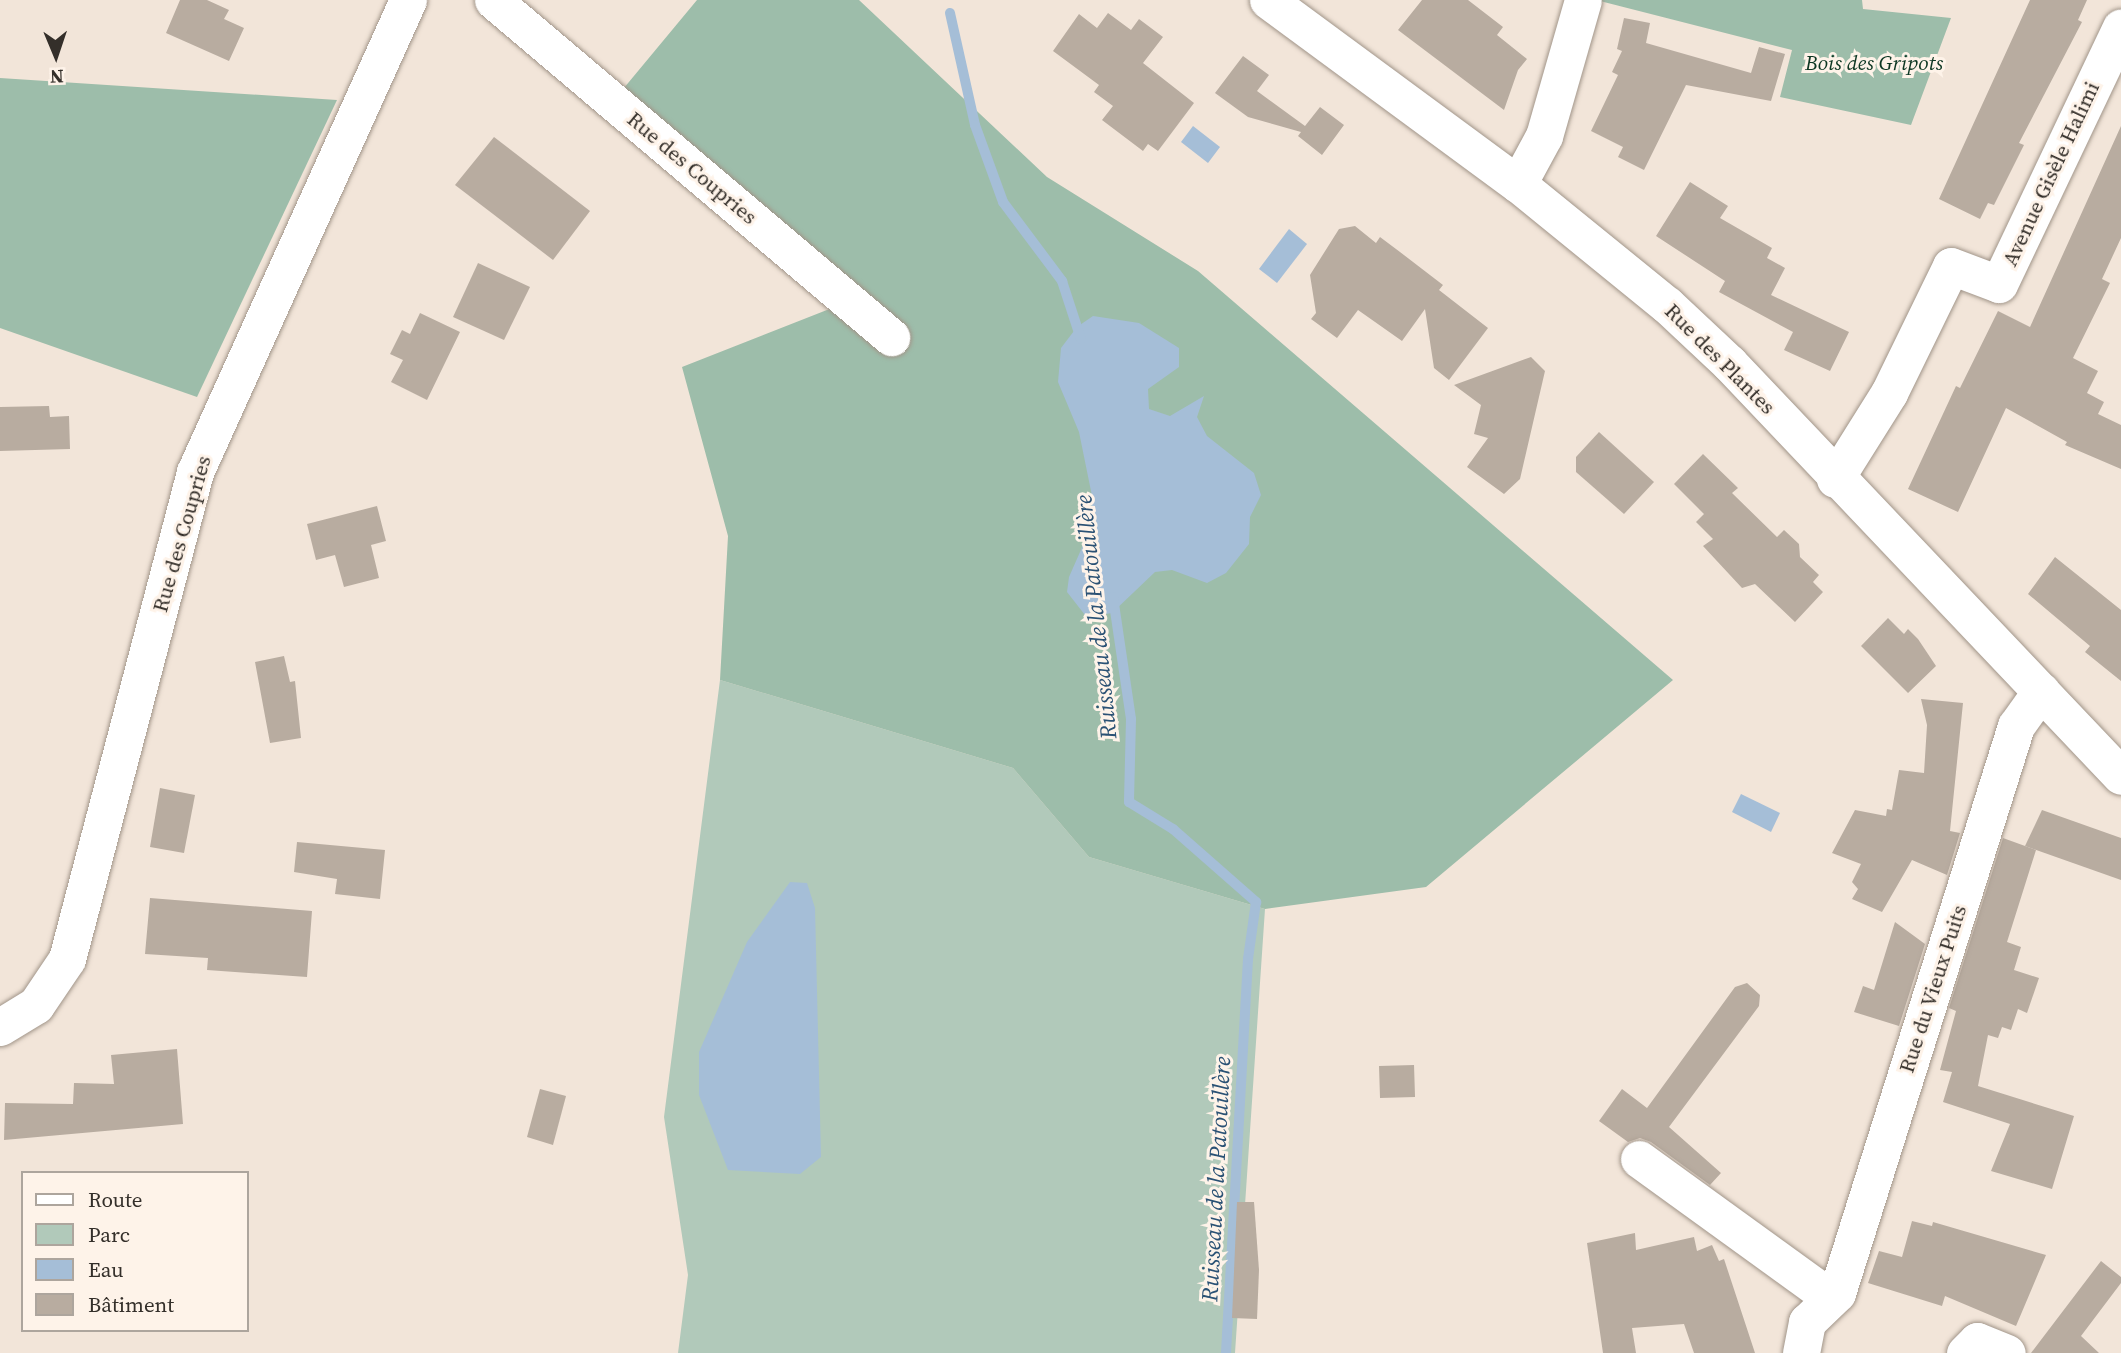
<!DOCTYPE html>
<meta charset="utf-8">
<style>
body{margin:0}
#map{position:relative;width:2121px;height:1353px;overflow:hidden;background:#f2e5d9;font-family:"Source Serif 4",serif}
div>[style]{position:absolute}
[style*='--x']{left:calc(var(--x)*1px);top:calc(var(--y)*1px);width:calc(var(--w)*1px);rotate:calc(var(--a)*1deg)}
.green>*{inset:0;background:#b1c9ba}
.forest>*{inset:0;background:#9dbdaa}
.water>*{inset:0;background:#a5bed7}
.stream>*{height:10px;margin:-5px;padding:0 5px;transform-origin:5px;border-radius:5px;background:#a5bed7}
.building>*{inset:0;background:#b8aca0}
.roads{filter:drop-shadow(0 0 2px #a19589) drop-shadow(0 0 2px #a19589)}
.minor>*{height:37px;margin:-18.5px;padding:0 18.5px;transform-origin:18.5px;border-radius:18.5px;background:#fff}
span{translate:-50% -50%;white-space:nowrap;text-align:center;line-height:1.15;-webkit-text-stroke:6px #fef3e9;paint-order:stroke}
.park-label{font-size:21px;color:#0d3723;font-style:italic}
.street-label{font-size:21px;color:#342f2a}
.water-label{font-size:23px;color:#2a5174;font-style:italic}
.legend{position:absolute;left:21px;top:1171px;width:228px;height:161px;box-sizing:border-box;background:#fef3e9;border:2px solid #ada59d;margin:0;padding:9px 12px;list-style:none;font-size:21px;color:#342f2a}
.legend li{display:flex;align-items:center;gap:14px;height:35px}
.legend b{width:35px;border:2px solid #ada59d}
.north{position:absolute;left:21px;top:21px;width:70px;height:70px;-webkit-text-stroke:5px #fef3e9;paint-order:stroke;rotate:178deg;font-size:19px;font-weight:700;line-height:28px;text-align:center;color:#342f2a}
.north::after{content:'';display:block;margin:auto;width:24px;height:32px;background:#342f2a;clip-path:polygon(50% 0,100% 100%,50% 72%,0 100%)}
</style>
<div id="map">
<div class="green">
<i style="clip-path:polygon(720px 680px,1013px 768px,1089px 857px,1265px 909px,1235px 1353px,678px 1353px,688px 1275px,664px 1117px)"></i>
</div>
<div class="forest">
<i style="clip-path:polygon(697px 0,859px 0,1047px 177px,1198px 271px,1673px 680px,1426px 887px,1265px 909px,1089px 857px,1013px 768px,720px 680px,728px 536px,682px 367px,832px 308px,609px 106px)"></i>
<i style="clip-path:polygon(1596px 0,1862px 0,1863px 9px,1951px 18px,1911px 125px,1780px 97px,1792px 50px)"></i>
<i style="clip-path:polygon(0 78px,337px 100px,197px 397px,0 328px)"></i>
</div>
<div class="water">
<i style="clip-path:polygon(1193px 126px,1220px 147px,1208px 163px,1181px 142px)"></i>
<i style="clip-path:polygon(1289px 229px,1307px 244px,1277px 283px,1259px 269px)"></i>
<i style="clip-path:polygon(1093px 316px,1139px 323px,1179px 348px,1179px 367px,1148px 389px,1149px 409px,1170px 416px,1204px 396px,1197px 417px,1207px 436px,1254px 473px,1261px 495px,1250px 517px,1249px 544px,1226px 573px,1207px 583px,1172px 570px,1155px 572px,1112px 613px,1094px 616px,1085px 615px,1067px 592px,1069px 577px,1091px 527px,1092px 496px,1079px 432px,1058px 382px,1061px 348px,1077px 327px)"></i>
<i style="clip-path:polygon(1741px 794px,1780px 813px,1771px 832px,1732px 812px)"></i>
<i style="clip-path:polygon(790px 882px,807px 883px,815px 908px,821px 1157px,800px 1174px,728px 1170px,699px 1095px,699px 1052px,747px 942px)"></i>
</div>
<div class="stream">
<i style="--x:950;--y:13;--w:115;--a:77.4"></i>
<i style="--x:975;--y:125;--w:82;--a:70"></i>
<i style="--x:1003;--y:202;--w:99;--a:53.2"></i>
<i style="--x:1062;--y:281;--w:61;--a:71.9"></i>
<i style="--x:1113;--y:597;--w:123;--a:81.6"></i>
<i style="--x:1131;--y:719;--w:83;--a:91.4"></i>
<i style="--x:1129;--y:802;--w:52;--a:31.5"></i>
<i style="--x:1173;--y:829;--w:111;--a:41.3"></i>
<i style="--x:1256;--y:902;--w:58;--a:98"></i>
<i style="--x:1248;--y:959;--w:395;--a:93.2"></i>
</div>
<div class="building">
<i style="clip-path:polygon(180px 0,207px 0,229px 10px,224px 19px,244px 28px,229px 61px,166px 33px)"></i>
<i style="clip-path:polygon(1422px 0,1468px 0,1503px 27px,1497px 35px,1527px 59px,1518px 70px,1504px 110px,1398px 30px)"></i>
<i style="clip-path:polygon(2030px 0,2087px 0,2078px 20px,2082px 22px,2019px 143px,2024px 145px,1994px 205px,1988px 203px,1980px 219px,1939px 199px)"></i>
<i style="clip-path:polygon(1108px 13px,1131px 30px,1139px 19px,1163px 37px,1143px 63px,1194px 103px,1158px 151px,1148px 144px,1143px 151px,1102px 120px,1113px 106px,1094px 92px,1099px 85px,1053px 51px,1079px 14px,1097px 28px)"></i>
<i style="clip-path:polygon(1624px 18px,1650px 23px,1646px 43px,1751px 73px,1759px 47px,1785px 54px,1771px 101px,1686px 85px,1644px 170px,1618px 157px,1623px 147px,1591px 131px,1618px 75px,1612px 72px,1622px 51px,1617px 49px)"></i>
<i style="clip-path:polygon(1243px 56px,1269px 75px,1257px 91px,1305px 126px,1320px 107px,1344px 125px,1322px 155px,1298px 136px,1301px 132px,1248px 117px,1215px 93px)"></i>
<i style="clip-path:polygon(2121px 126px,2121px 238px,2102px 279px,2110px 283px,2073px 358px,2098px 371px,2087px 393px,2104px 402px,2098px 414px,2121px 425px,2121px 469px,2065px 445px,2067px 442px,2006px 408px,1958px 512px,1908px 489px,1956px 386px,1960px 388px,1998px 311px,2030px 327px)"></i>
<i style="clip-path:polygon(494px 137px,590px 211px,553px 260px,455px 185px)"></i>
<i style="clip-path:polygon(1690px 182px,1728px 206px,1720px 218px,1772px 248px,1767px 258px,1785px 268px,1771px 295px,1849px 332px,1830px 371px,1784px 350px,1793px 332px,1719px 292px,1725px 281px,1656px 236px)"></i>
<i style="clip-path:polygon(1355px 226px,1376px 243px,1380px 237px,1400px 252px,1443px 285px,1439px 290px,1488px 328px,1449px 380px,1434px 368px,1425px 309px,1402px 341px,1358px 310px,1337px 338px,1311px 319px,1316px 313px,1310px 275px,1339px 229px)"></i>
<i style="clip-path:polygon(478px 263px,530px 287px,504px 340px,453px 317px)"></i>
<i style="clip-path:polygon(420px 313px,460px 332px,427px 400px,391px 382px,403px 360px,390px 354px,402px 330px,410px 334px)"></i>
<i style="clip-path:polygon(1531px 357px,1545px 371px,1520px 479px,1504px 494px,1467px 467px,1488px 438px,1474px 434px,1481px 405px,1454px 385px)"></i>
<i style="clip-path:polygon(49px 406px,50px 417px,69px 416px,70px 449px,0 451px,0 407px)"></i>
<i style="clip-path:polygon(1599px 432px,1654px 482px,1624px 514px,1576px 472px,1576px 457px)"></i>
<i style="clip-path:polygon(1703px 454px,1738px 488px,1732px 493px,1777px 537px,1784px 530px,1799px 544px,1800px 557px,1819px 575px,1813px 582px,1823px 592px,1795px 622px,1755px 584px,1742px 588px,1703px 546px,1713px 539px,1696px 522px,1704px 514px,1674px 484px)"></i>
<i style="clip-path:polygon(377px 506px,386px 541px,371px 545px,379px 578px,344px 587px,335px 555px,316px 560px,307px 524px)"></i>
<i style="clip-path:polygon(2055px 557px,2121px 610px,2121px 681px,2085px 652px,2090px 646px,2028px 594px)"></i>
<i style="clip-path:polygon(1888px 618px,1904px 634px,1908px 629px,1918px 639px,1936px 666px,1908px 693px,1861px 646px)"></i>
<i style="clip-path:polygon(284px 656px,290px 682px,295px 681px,301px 738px,270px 743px,255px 662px)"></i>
<i style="clip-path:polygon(1921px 699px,1963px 703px,1950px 831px,1960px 833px,1947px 875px,1912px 860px,1882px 912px,1852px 899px,1858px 889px,1852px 882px,1861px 864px,1832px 853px,1855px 810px,1886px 816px,1887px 809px,1892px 810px,1899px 770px,1924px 773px,1927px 725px)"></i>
<i style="clip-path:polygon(160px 788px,195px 795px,184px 853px,150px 847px)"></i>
<i style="clip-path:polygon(2042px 810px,2121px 838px,2121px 880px,2025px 846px)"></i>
<i style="clip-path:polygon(2003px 838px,2036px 850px,2007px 942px,2021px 947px,2014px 970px,2039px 978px,2027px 1013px,2018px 1009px,2011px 1030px,2002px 1027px,1998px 1038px,1988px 1035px,1978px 1086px,2074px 1116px,2052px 1189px,1991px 1171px,2010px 1124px,1943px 1102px,1952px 1072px,1940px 1070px,1956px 1011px,1949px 1008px)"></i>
<i style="clip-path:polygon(297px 842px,385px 850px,380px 899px,335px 894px,337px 879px,294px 872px)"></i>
<i style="clip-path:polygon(150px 898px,312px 911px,307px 977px,207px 970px,208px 958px,145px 954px)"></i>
<i style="clip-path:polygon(1895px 922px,1925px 944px,1899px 1026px,1854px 1012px,1863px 986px,1874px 990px)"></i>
<i style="clip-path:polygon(1747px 983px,1760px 995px,1759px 1006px,1669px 1127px,1721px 1173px,1710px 1185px,1651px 1142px,1640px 1138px,1628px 1142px,1599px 1121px,1622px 1089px,1647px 1108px,1735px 987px)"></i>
<i style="clip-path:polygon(177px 1049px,183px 1124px,4px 1140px,5px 1103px,73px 1104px,74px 1083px,114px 1084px,111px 1055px)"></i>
<i style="clip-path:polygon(1414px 1065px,1415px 1097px,1380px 1098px,1379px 1066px)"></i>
<i style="clip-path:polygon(540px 1089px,566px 1096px,553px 1145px,527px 1137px)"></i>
<i style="clip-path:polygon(1237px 1202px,1254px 1202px,1259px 1270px,1257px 1319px,1232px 1318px)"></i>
<i style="clip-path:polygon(1912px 1221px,1932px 1226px,1933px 1222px,2046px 1255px,2016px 1326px,1945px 1296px,1942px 1306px,1868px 1283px,1879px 1251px,1902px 1257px)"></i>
<i style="clip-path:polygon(1635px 1233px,1636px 1250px,1694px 1237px,1697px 1251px,1712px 1245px,1719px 1261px,1724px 1259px,1755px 1353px,1694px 1353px,1684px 1324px,1632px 1328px,1636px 1353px,1603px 1353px,1587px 1243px)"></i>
<i style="clip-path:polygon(2101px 1261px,2121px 1277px,2121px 1283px,2081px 1336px,2099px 1353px,2031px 1353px)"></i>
</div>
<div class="roads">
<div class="minor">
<i style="--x:493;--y:0;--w:522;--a:40.26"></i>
<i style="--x:1268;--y:0;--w:310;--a:36.4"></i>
<i style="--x:1518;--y:184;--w:192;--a:39.1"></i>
<i style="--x:1667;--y:305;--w:85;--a:43.1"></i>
<i style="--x:1729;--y:363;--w:569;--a:46.49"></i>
<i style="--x:1518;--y:184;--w:55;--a:-61.6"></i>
<i style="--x:1544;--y:136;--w:141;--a:-74"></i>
<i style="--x:1835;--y:479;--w:102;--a:-57.9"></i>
<i style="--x:1889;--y:393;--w:141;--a:-64"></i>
<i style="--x:1951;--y:266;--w:51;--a:20.6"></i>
<i style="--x:1999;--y:284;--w:284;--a:-64.6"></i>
<i style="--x:0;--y:1027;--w:42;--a:-31.4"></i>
<i style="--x:36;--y:1005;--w:55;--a:-56"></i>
<i style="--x:67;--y:959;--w:504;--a:-75.27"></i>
<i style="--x:195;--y:472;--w:518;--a:-65.71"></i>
<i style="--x:1639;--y:1159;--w:215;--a:35.9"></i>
<i style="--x:1801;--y:1353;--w:32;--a:-79"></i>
<i style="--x:1807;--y:1322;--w:42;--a:-44"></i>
<i style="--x:1837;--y:1293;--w:595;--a:-72.48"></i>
<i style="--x:2016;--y:726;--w:43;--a:-54.5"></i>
<i style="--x:1965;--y:1353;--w:17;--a:-45"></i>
<i style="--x:1977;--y:1341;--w:32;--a:22"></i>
</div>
</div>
<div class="park-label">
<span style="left:1874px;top:63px">Bois des Gripots</span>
</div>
<div class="street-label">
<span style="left:692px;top:168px;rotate:40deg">Rue des Coupries</span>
<span style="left:2051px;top:174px;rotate:-65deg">Avenue Gisèle Halimi</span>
<span style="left:1720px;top:359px;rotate:45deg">Rue des Plantes</span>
<span style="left:182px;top:534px;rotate:-74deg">Rue des Coupries</span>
<span style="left:1933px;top:989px;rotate:-72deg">Rue du Vieux Puits</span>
</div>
<div class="water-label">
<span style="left:1096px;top:617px;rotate:-96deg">Ruisseau de la Patouillère</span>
<span style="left:1216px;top:1179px;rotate:-87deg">Ruisseau de la Patouillère</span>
</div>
<ul class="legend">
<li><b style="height:9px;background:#fff"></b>Route</li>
<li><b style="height:19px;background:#b1c9ba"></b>Parc</li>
<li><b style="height:19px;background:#a5bed7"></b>Eau</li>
<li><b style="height:19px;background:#b8aca0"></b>Bâtiment</li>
</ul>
<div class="north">N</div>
</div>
